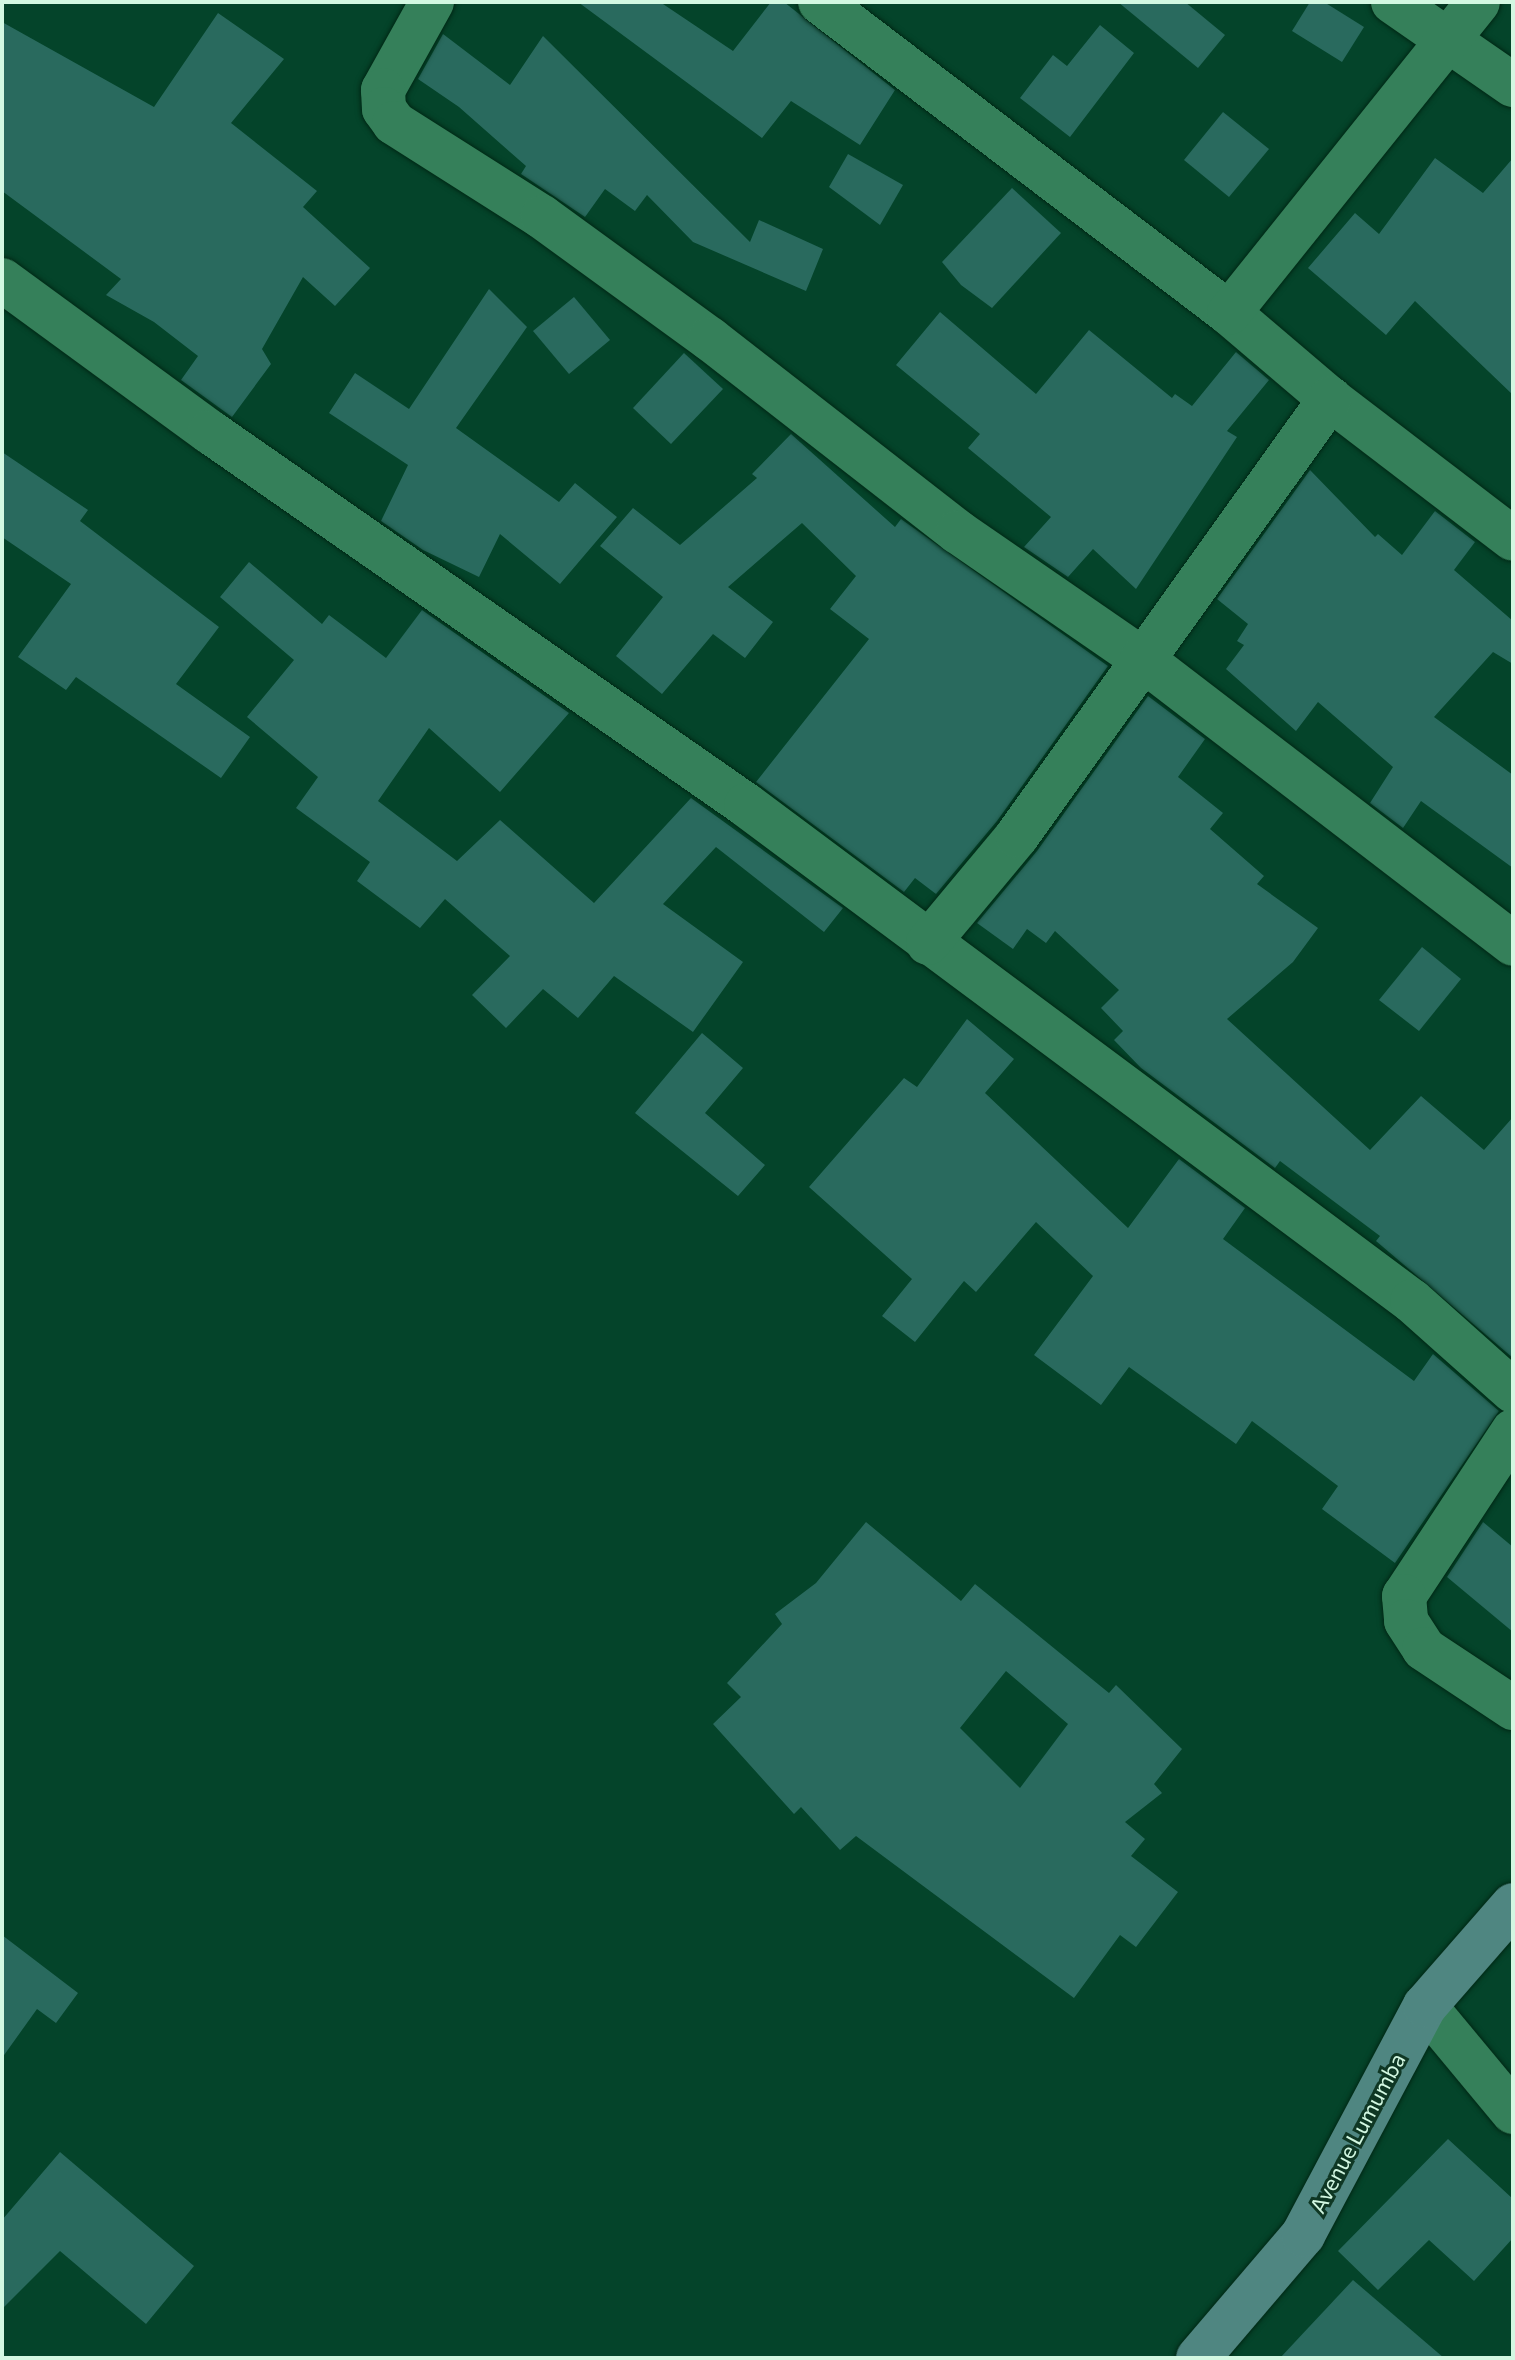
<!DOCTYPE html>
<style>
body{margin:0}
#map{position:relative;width:1515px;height:2360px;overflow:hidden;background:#04442a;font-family:Commissioner,sans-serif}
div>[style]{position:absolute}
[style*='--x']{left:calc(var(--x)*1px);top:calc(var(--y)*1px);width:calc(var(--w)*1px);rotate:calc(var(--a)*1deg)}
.building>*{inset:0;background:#296a5e}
.roads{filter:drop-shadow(0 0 2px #002815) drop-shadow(0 0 2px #002815)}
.street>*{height:44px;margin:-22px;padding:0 22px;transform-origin:22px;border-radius:22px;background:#35805a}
.secondary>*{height:44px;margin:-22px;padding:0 22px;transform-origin:22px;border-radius:22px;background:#4f8681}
span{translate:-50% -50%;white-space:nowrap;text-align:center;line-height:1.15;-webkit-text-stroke:6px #0f3724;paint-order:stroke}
.street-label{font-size:22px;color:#d3f8e2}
.frame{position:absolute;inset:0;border:4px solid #d3f8e2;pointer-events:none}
</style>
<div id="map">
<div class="building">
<i style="clip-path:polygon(578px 2px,660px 2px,733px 51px,771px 2px,784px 2px,895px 90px,860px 145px,791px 101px,762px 138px)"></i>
<i style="clip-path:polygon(1118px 2px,1185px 2px,1225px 35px,1198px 68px)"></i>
<i style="clip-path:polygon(1310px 2px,1324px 2px,1364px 27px,1342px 62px,1292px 31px)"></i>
<i style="clip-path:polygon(218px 13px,284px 59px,231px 123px,317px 191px,303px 207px,370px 268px,335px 306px,303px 277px,262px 349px,271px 364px,232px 417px,181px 380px,198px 356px,154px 322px,106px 295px,121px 279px,2px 191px,2px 22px,154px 107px)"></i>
<i style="clip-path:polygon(1100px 25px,1134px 53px,1070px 137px,1020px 98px,1053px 55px,1067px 66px)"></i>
<i style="clip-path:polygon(443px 34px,510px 85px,543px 36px,750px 242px,759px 220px,823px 249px,806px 291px,693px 242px,647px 195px,635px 211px,605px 189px,585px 217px,521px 174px,526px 166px,459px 107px,418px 79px)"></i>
<i style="clip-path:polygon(1223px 112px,1269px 149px,1229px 197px,1184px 160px)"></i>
<i style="clip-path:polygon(848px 154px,903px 185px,880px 225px,829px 187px)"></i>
<i style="clip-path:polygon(1435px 158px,1483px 193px,1513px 158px,1513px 395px,1415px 301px,1386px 335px,1308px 268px,1355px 213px,1379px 234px)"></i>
<i style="clip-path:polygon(1012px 188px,1061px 233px,992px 308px,961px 285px,942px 262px)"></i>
<i style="clip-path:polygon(489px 289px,527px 327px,456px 428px,559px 502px,575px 483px,617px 517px,560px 584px,500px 534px,479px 577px,423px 550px,381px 521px,408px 465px,329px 413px,355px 373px,409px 409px)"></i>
<i style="clip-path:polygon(574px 297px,610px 340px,569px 374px,533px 331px)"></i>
<i style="clip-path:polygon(940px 312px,1036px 394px,1089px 330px,1172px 398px,1175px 394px,1192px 406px,1236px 352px,1269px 380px,1227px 431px,1237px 437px,1136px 589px,1093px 549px,1068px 577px,1024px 547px,1051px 517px,968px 448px,980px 434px,896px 365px)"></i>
<i style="clip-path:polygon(684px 353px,723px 389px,671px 444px,633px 408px)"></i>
<i style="clip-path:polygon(791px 434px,895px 527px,901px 519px,1108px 666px,997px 821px,936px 894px,915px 878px,904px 892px,756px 782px,869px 639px,830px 609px,856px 576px,802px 523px,728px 587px,773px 622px,745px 658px,713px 634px,662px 694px,616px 656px,663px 597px,600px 546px,633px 508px,680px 545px,757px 478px,752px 474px)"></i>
<i style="clip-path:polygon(2px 452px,88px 510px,80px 521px,219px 627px,176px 684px,250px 737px,221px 778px,76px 677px,66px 690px,18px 657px,71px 584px,2px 537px)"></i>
<i style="clip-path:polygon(1310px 470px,1375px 537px,1378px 534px,1402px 555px,1435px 511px,1475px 542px,1454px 570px,1513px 621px,1513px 664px,1493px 652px,1434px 717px,1513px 775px,1513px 868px,1421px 801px,1403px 828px,1370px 803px,1393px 767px,1318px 702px,1296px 731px,1226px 669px,1244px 645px,1237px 641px,1248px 624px,1217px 599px)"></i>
<i style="clip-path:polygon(249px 562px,322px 624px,329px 615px,386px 658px,422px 610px,569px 713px,500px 792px,429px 728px,378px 801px,457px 861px,500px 820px,594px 903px,691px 798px,843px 908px,824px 932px,716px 847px,663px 904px,743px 962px,693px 1032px,614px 976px,578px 1018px,543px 989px,506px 1028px,472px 995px,510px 956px,445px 899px,420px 928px,357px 881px,370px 862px,296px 808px,318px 777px,247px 717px,294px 660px,220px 597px)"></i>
<i style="clip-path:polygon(1148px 696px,1205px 739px,1178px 777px,1223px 813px,1210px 829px,1264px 876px,1257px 884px,1318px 928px,1293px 962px,1227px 1019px,1370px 1150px,1421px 1096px,1484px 1150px,1513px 1117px,1513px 1358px,1376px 1241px,1380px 1236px,1280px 1161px,1275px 1168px,1141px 1068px,1114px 1040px,1123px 1031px,1101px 1008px,1119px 990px,1055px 931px,1046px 943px,1027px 929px,1013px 949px,977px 923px,1037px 851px)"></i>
<i style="clip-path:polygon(1422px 947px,1461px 979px,1419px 1031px,1379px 1000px)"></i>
<i style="clip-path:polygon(967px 1019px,1014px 1059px,985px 1093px,1128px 1228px,1179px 1159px,1245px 1208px,1223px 1239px,1414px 1381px,1433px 1354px,1499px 1411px,1395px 1563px,1322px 1509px,1338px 1486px,1252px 1421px,1236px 1444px,1129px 1367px,1101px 1405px,1034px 1355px,1093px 1276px,1036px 1222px,976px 1292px,964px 1281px,915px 1342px,882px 1316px,912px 1279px,809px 1187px,904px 1078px,917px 1087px)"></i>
<i style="clip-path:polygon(702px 1033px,743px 1068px,705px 1113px,765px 1165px,738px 1196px,635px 1113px)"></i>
<i style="clip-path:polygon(evenodd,866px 1522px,961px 1601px,975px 1584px,1109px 1693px,1116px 1685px,1182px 1749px,1154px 1784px,1162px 1793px,1125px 1822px,1145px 1839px,1131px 1856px,1178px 1892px,1136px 1947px,1120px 1935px,1074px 1998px,856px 1836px,840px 1850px,801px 1807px,794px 1814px,713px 1724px,741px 1697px,727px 1683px,782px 1624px,775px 1614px,816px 1583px,866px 1522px,1006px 1671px,1068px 1724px,1020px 1788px,960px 1728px,1006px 1671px)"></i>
<i style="clip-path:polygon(1483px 1522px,1513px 1547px,1513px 1632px,1447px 1577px)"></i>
<i style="clip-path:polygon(2px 1935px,78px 1993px,56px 2023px,37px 2009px,2px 2058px)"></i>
<i style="clip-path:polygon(1448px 2139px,1513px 2199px,1513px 2238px,1474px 2281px,1429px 2240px,1378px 2290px,1338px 2251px)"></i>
<i style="clip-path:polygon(60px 2152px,194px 2266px,146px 2324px,60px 2251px,2px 2309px,2px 2220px)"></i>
<i style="clip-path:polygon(1353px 2280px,1444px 2358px,1280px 2358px)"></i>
</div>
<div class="roads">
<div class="street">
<i style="--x:432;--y:2;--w:101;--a:119.1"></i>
<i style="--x:383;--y:90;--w:19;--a:87"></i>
<i style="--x:384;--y:109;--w:17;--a:54"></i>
<i style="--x:394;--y:123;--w:175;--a:32.4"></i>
<i style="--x:542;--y:217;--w:208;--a:36"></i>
<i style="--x:710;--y:339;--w:314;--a:37.9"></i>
<i style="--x:958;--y:532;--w:224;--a:34.6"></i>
<i style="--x:1142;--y:659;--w:468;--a:37.5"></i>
<i style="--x:820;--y:2;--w:514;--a:37.25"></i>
<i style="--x:1229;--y:313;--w:133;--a:40.4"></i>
<i style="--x:1330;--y:399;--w:230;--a:37.4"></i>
<i style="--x:1393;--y:2;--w:146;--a:34.7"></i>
<i style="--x:2;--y:280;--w:258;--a:36.2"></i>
<i style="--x:210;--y:432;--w:653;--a:34.83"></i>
<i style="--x:746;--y:805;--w:830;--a:36.68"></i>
<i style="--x:1412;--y:1301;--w:135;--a:41.7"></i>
<i style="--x:1229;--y:313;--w:398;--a:-51.3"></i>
<i style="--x:928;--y:943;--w:139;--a:-50.2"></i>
<i style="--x:1017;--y:836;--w:538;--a:-54.39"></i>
<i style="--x:1513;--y:1431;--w:198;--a:123.4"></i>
<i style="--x:1404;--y:1596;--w:25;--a:85"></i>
<i style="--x:1406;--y:1621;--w:33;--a:57"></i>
<i style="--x:1424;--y:1649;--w:107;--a:33.5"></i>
<i style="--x:1425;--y:2006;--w:138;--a:50.3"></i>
</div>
<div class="secondary">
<i style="--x:1198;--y:2358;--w:162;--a:-49.5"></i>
<i style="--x:1303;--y:2235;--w:259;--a:-62"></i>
<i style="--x:1425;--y:2006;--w:134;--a:-48.9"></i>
</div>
</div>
<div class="street-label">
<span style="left:1357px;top:2133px;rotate:-62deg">Avenue Lumumba</span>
</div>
<div class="frame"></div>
</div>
